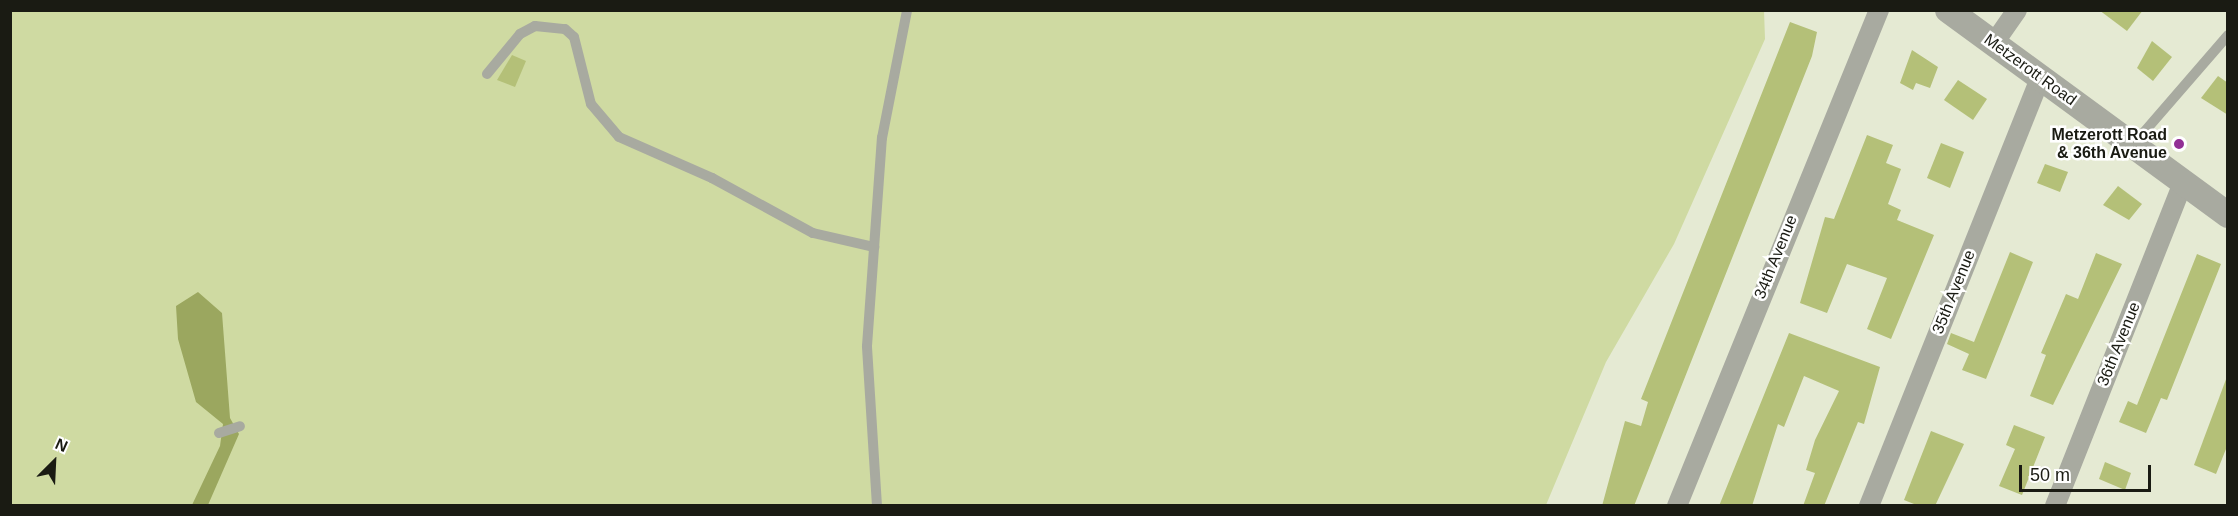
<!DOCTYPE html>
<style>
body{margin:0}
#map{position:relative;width:2238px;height:516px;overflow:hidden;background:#e5ead3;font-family:Helvetica,sans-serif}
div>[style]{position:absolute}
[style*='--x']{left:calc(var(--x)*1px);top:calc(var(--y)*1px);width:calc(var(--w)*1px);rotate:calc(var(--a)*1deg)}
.green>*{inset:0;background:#cfdaa2}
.water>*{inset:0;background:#9ba75f}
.building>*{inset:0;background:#b4c078}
.service>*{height:10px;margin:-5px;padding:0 5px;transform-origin:5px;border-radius:5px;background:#a8aaa0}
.minor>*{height:20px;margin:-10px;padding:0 10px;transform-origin:10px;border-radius:10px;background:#a8aaa0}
.tertiary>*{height:26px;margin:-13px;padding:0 13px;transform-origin:13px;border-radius:13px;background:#a8aaa0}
.dots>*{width:16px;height:16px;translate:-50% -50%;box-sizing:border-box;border:3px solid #fff;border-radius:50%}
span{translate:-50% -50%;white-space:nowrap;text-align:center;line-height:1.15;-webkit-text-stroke:5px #fff;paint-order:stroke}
.street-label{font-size:16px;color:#1a1b13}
.poi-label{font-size:16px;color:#1a1b13;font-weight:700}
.right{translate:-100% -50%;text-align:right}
.frame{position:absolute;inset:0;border:12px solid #1a1b13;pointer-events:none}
.north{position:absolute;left:24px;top:432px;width:60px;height:60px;-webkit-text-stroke:4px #fff;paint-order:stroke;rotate:24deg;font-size:16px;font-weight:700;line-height:24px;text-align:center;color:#1a1b13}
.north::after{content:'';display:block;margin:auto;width:21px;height:27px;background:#1a1b13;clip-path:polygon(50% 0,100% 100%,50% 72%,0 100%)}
.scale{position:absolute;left:2019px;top:465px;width:132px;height:27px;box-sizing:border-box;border:3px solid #1a1b13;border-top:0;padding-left:8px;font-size:18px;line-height:21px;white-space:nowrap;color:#1a1b13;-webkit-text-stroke:4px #fff;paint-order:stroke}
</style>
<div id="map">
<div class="green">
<i style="clip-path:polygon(1764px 10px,1765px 39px,1674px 244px,1606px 362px,1546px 505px,11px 506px,10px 11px)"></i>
</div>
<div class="water">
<i style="clip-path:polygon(198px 292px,222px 313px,230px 418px,239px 434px,208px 505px,192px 505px,220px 446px,223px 424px,196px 402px,178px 339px,176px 306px)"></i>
</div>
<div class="building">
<i style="clip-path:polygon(2099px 10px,2143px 10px,2127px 31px)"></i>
<i style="clip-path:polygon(1790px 22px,1817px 32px,1812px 56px,1634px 506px,1602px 506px,1625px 421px,1641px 426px,1648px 402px,1641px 399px)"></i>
<i style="clip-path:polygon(2152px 41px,2172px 57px,2153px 81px,2137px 68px)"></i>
<i style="clip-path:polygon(1912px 50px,1938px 67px,1930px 88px,1916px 83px,1913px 90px,1900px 83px)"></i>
<i style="clip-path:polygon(512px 55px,526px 61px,515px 87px,497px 80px)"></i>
<i style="clip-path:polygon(2218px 76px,2228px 83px,2228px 115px,2201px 98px)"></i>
<i style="clip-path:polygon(1958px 80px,1987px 99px,1973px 120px,1944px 100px)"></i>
<i style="clip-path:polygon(1867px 135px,1893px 145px,1886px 163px,1901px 169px,1888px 204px,1901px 210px,1897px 220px,1934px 235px,1891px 339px,1867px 329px,1887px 278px,1847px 264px,1827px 313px,1800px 303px,1825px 217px,1834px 219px)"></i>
<i style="clip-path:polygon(1941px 143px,1964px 152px,1950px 188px,1927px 178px)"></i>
<i style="clip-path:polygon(2045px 164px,2068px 172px,2060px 192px,2037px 183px)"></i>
<i style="clip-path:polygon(2118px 186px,2142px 204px,2129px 220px,2103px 205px)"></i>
<i style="clip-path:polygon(2010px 252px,2033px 262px,1986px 379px,1962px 370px,1969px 354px,1947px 344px,1951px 333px,1974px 342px)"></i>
<i style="clip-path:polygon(2096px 253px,2122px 264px,2053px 405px,2030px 396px,2046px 355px,2041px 353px,2066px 294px,2078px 299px)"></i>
<i style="clip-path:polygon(2197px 254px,2221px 264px,2167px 400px,2161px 398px,2146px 433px,2119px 422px,2128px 401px,2137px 405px)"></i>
<i style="clip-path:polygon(1789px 333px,1880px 367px,1864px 424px,1858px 422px,1824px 506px,1803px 506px,1815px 473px,1806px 470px,1815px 440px,1839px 391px,1804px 376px,1784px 427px,1778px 424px,1752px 506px,1719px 506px)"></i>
<i style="clip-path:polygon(2228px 374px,2228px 444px,2216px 474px,2194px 465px)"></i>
<i style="clip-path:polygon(2014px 425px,2045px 437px,2022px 495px,1999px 486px,2015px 449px,2006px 445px)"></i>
<i style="clip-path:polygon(1931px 431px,1964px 444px,1935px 506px,1919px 506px,1904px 500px)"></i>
<i style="clip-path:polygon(2105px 462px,2131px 473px,2125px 490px,2099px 479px)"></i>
</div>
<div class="service">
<i style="--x:487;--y:74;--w:52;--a:-50.5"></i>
<i style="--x:520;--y:34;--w:17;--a:-28"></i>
<i style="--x:535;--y:26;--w:30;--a:6"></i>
<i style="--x:565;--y:29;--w:12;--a:42"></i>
<i style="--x:574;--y:37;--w:69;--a:75.8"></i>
<i style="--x:591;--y:104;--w:43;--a:49.7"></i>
<i style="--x:619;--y:137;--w:102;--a:23.8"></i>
<i style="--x:712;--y:178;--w:115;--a:28.6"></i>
<i style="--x:813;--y:233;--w:63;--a:12.9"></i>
<i style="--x:2132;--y:146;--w:147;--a:-49.1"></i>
<i style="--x:219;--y:433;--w:22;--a:-18"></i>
<i style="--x:877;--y:506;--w:160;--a:-93.6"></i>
<i style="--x:867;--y:346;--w:209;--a:-85.9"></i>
<i style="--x:882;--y:138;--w:130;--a:-78.9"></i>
</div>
<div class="minor">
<i style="--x:1994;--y:43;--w:40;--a:-55.1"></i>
<i style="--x:1677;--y:506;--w:536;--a:-67.84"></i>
<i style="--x:1869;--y:506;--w:461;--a:-68.2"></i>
<i style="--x:2055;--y:506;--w:347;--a:-68.4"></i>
</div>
<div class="tertiary">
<i style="--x:1948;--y:10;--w:347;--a:36.2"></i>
</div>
<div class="dots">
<i style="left:2179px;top:144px;background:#922f95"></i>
</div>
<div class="street-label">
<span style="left:2030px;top:70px;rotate:36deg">Metzerott Road</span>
<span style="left:1776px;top:257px;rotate:-68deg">34th Avenue</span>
<span style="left:1954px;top:292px;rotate:-68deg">35th Avenue</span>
<span style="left:2119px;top:344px;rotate:-68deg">36th Avenue</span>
</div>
<div class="poi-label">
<span class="right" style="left:2167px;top:144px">Metzerott Road<br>&amp; 36th Avenue</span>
</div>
<div class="frame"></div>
<div class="north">N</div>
<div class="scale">50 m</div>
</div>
